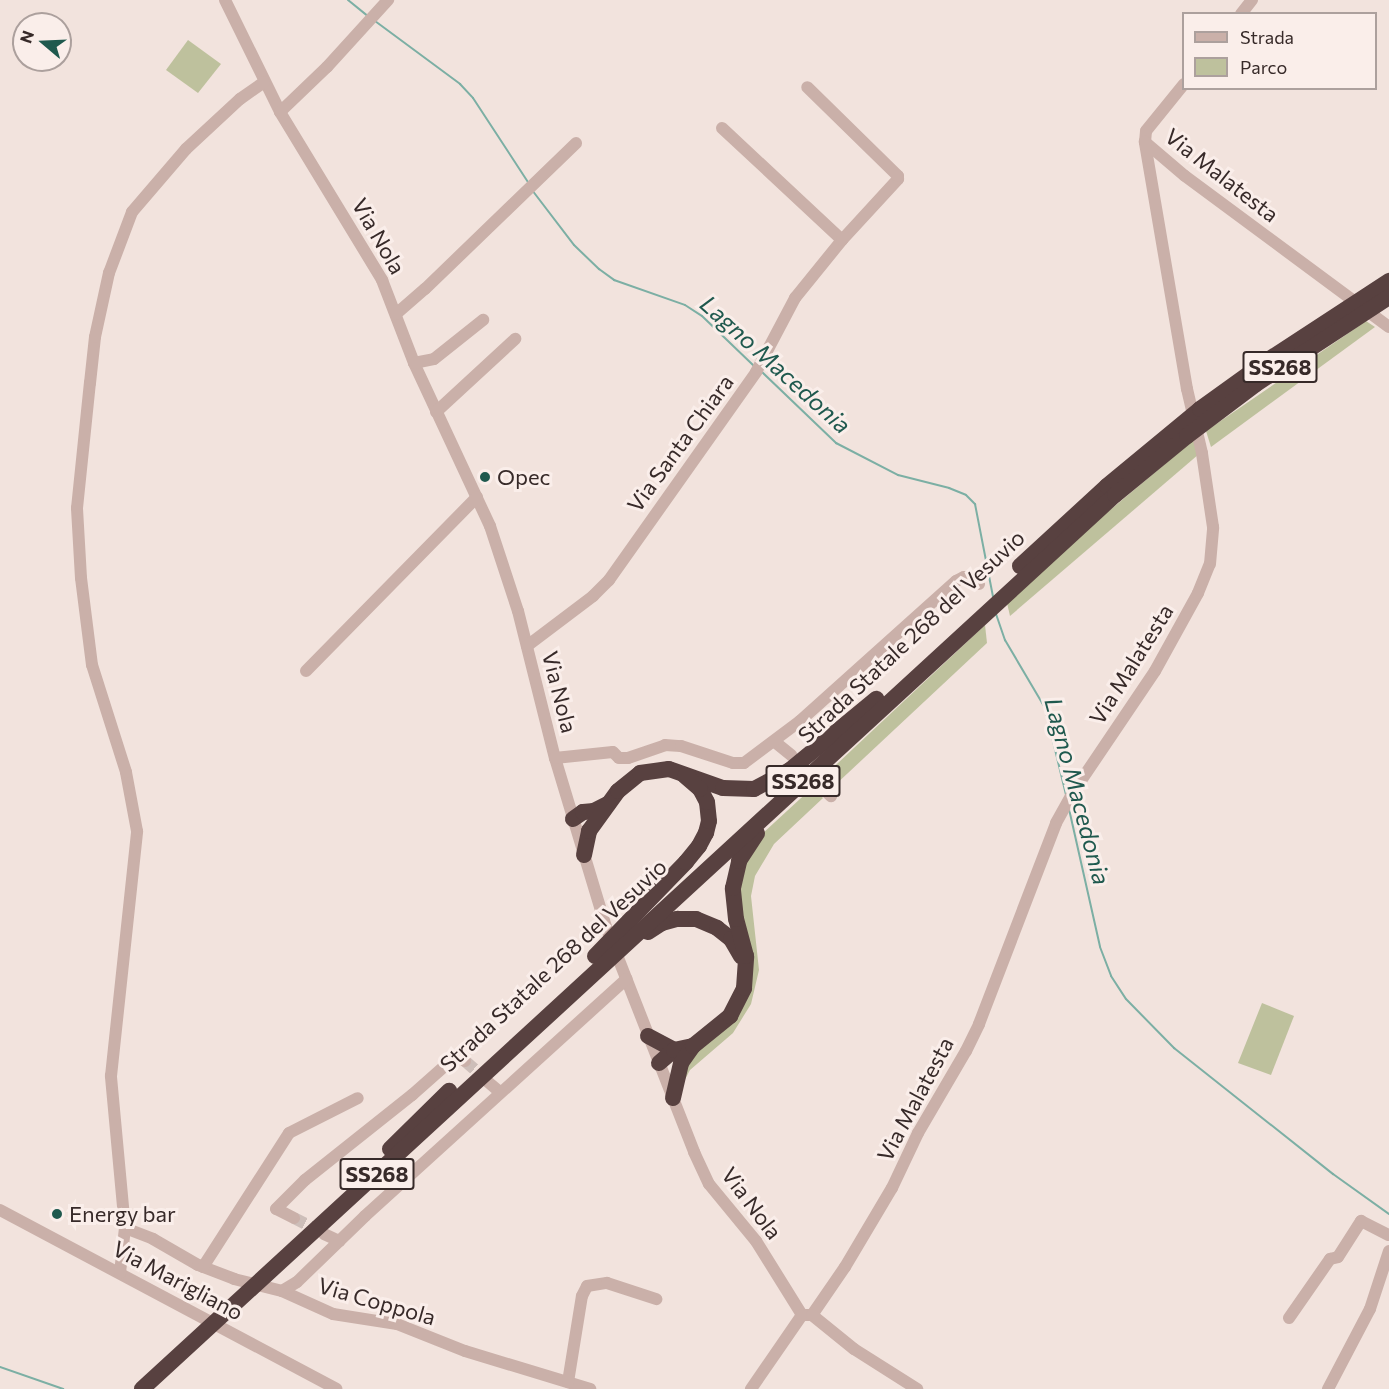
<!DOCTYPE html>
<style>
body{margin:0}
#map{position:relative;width:1389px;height:1389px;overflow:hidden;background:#f2e3dd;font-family:Commissioner,sans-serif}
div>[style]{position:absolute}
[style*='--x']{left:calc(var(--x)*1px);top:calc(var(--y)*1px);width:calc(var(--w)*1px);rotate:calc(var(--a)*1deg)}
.green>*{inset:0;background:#bec19d}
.stream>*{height:2px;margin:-1px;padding:0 1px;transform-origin:1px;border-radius:1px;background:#7cafa4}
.minor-tunnel>*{height:12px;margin-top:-6px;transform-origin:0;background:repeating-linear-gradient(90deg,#cdbeb9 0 12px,transparent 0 18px)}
.minor>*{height:12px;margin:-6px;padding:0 6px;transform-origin:6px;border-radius:6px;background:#cab0a9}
.highway>*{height:16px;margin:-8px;padding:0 8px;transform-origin:8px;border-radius:8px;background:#584140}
.dots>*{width:16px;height:16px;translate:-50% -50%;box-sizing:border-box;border:3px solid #faeeea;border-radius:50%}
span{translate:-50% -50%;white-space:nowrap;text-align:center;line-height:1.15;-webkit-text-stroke:6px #faeeea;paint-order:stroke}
.shield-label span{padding:2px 4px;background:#faeeea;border:2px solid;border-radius:4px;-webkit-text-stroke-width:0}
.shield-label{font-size:21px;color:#372a29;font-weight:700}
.street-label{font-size:22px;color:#372a29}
.poi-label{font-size:22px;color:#372a29}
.left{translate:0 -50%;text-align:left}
.water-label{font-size:24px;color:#1f594e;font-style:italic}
.legend{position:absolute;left:1182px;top:12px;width:195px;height:78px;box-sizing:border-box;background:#faeeea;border:2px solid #aca09d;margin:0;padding:8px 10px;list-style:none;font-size:18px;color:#372a29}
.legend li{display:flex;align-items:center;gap:12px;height:30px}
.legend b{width:30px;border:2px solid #aca09d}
.north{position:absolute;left:12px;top:12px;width:60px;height:60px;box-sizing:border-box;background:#faeeea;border:2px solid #aca09d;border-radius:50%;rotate:289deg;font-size:16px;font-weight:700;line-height:24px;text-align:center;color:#372a29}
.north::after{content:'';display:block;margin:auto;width:21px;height:27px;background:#1f594e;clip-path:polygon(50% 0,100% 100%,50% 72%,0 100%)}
</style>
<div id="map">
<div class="green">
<i style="clip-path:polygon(188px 40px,221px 64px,198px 93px,166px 70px)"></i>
<i style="clip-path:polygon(1366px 321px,1375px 327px,1211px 447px,1206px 431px)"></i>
<i style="clip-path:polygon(1196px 438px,1199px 454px,1010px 616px,1007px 603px,1103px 516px)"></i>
<i style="clip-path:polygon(985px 625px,987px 643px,833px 787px,822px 778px)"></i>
<i style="clip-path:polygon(813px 787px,823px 798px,774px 844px,755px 876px,751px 896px,759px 970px,751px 1004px,733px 1033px,690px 1070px,681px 1087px,686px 1063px,741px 1011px,738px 880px,762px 834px)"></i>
<i style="clip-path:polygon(1262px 1003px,1294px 1016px,1271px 1075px,1238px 1063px)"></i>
</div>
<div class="stream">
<i style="--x:348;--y:0;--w:26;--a:39"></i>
<i style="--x:375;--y:21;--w:106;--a:36.5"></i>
<i style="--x:460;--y:84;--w:19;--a:47"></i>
<i style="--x:473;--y:98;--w:100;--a:56.8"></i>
<i style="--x:532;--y:190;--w:69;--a:52.6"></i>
<i style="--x:574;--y:245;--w:35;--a:44"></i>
<i style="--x:599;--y:269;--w:19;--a:36"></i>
<i style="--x:614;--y:280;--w:75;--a:19.4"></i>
<i style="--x:685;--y:305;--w:20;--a:33"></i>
<i style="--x:702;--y:316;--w:74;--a:43.9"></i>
<i style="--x:762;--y:372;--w:103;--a:43.8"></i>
<i style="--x:836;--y:443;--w:70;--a:27.3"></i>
<i style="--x:898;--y:475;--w:53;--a:14.3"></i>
<i style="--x:949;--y:488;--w:18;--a:22"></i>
<i style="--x:966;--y:495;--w:13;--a:45"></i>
<i style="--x:975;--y:504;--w:95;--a:79"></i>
<i style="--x:996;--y:614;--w:28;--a:71"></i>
<i style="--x:1005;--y:640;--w:79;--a:59.5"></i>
<i style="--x:1045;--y:708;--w:89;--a:76.4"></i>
<i style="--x:1069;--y:809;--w:141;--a:77.3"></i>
<i style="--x:1100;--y:947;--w:31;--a:69"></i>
<i style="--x:1111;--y:976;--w:27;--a:57"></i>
<i style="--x:1126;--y:999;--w:69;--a:45.6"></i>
<i style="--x:1174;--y:1048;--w:203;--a:38.4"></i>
<i style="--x:1333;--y:1174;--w:69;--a:35.5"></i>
<i style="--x:0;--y:1367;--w:67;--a:19.2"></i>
</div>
<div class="minor-tunnel">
<i style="--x:465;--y:1061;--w:30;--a:41"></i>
<i style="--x:294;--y:1218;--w:30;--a:27"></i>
</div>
<div class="minor">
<i style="--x:225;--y:0;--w:125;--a:63.8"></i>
<i style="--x:280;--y:112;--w:197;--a:58.7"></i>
<i style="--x:382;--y:280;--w:89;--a:68.9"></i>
<i style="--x:414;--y:363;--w:180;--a:65"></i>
<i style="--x:490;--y:526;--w:89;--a:71.8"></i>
<i style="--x:518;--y:611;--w:152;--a:75.9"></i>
<i style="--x:555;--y:758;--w:177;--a:73.2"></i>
<i style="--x:606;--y:927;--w:242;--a:68.6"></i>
<i style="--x:694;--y:1152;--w:35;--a:65"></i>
<i style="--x:709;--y:1184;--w:74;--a:50.5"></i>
<i style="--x:756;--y:1241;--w:87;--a:58.1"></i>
<i style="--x:802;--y:1315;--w:90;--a:124.6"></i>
<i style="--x:1241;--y:14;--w:18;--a:-52"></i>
<i style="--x:1184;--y:84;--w:60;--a:129"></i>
<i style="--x:1146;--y:131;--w:11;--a:95"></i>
<i style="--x:1145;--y:142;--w:52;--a:40.4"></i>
<i style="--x:1185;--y:176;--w:254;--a:36.5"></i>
<i style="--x:280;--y:112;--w:65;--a:-43.8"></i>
<i style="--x:327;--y:67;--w:91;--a:-47.7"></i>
<i style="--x:722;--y:128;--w:164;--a:43"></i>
<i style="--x:396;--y:314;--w:38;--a:-41"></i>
<i style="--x:425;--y:289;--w:210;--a:-44"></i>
<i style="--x:414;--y:363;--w:20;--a:-11"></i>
<i style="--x:434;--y:359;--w:63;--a:-38.5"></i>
<i style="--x:436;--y:412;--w:108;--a:-42.7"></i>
<i style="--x:527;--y:646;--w:83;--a:-37.1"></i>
<i style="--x:593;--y:596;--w:23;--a:-45"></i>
<i style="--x:609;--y:580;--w:255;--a:-54.7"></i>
<i style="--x:756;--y:372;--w:84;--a:-62.2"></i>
<i style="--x:795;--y:298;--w:75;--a:-51"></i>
<i style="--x:842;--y:240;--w:83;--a:-47.4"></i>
<i style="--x:898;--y:179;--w:3;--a:-90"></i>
<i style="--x:898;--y:176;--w:127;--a:-135.6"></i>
<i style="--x:306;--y:671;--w:244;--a:-45.5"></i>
<i style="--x:775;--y:742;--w:21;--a:39"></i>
<i style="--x:555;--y:758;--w:58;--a:-5.9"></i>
<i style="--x:613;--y:752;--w:8;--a:45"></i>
<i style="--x:619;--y:758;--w:9;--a:0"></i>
<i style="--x:628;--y:758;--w:39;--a:-19"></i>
<i style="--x:665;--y:745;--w:16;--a:4"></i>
<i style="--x:681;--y:746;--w:55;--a:18.1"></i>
<i style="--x:733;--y:763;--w:11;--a:0"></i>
<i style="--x:744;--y:763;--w:70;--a:-36.9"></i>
<i style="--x:800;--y:721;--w:210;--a:-41.9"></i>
<i style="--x:956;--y:581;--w:9;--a:-27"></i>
<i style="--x:964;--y:577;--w:8;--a:0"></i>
<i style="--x:972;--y:577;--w:10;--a:45"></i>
<i style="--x:818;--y:784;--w:18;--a:43"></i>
<i style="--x:488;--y:1082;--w:16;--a:40"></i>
<i style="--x:0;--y:1210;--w:381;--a:28"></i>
<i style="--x:294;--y:1218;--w:20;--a:-153"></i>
<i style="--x:276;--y:1209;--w:41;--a:-45"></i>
<i style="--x:305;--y:1180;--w:137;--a:-38.5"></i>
<i style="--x:412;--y:1095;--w:60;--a:-41.6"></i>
<i style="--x:457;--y:1055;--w:10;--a:37"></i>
<i style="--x:125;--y:1228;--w:30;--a:21"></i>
<i style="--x:153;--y:1239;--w:52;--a:30"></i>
<i style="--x:198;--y:1265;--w:39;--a:21"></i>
<i style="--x:234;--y:1279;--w:49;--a:14"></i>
<i style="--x:282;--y:1291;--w:56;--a:24.3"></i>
<i style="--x:333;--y:1314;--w:65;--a:8.9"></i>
<i style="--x:397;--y:1324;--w:73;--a:21.7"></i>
<i style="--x:465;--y:1351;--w:131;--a:16.9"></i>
<i style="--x:324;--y:1234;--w:17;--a:25"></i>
<i style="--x:203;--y:1267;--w:159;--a:-57.3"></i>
<i style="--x:289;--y:1133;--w:77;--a:-26.9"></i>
<i style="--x:120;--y:1273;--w:45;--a:-83.7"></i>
<i style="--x:125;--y:1228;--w:153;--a:-95.3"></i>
<i style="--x:111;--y:1076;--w:246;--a:-83.9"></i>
<i style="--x:137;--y:831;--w:60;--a:-100.6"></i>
<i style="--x:126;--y:772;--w:112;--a:-107.6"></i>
<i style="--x:92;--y:665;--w:88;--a:-97.2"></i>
<i style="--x:81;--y:578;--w:70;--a:-93.3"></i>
<i style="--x:77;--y:508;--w:126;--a:-84.1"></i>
<i style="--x:90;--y:383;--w:46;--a:-83.8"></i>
<i style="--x:95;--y:337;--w:66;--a:-77.7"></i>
<i style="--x:109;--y:273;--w:65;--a:-69.3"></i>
<i style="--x:132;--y:212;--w:83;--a:-49.4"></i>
<i style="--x:186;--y:149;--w:74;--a:-42.8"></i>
<i style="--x:240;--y:99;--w:29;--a:-35"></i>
<i style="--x:282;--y:1291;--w:17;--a:-31"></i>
<i style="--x:297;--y:1282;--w:95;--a:-44.1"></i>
<i style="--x:365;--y:1216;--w:353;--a:-42.2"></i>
<i style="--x:802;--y:1315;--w:10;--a:0"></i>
<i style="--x:812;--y:1315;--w:58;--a:-55.5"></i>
<i style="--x:845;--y:1267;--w:92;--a:-59.3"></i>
<i style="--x:892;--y:1188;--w:61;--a:-64.7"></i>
<i style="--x:918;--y:1133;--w:95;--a:-59.7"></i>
<i style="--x:966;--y:1051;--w:30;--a:-64"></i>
<i style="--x:979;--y:1024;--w:215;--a:-69"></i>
<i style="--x:1056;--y:823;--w:33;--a:-61"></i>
<i style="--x:1072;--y:794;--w:148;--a:-56"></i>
<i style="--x:1155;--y:671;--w:89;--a:-61.1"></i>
<i style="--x:1198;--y:593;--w:31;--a:-68"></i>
<i style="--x:1210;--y:564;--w:37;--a:-85"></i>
<i style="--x:1213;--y:527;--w:75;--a:-98.5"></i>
<i style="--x:1202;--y:453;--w:66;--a:-103.2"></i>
<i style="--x:1187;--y:389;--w:251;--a:-99.7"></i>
<i style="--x:812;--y:1315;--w:54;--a:39"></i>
<i style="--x:854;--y:1349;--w:75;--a:32.4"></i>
<i style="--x:1289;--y:1318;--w:72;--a:-55.2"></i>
<i style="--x:1330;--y:1259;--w:8;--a:-14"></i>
<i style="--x:1338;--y:1257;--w:43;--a:-57.4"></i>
<i style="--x:1361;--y:1221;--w:31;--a:27"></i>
<i style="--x:568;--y:1382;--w:87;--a:-80.8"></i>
<i style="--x:582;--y:1296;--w:11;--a:-63"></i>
<i style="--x:587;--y:1286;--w:20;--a:-9"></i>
<i style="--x:607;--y:1283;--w:52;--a:18.1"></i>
<i style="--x:1328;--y:1389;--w:90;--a:-62.3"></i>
<i style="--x:1370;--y:1309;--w:61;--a:-71.9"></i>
</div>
<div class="highway">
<i style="--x:1020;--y:566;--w:118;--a:-42.6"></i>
<i style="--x:1107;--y:486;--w:121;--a:-39.6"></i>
<i style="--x:1200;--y:409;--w:84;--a:-35.8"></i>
<i style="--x:1268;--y:360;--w:145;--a:-33.1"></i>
<i style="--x:573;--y:819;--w:12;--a:-35"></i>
<i style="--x:583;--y:812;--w:11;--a:-5"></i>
<i style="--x:594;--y:811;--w:16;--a:-27"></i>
<i style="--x:584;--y:855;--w:25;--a:-78"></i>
<i style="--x:589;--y:831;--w:49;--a:-54.1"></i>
<i style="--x:618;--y:791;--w:28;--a:-39"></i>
<i style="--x:640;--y:773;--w:29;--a:-8"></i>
<i style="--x:669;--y:769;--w:57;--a:19.4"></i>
<i style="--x:723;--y:788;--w:31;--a:2"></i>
<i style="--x:754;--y:789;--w:41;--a:-27.8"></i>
<i style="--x:790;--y:770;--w:112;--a:-39.5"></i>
<i style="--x:648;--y:932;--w:17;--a:-33"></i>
<i style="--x:662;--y:923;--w:16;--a:-15"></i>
<i style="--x:677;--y:919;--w:19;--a:0"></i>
<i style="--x:696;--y:919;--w:23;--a:23"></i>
<i style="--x:717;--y:928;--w:18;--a:38"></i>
<i style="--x:731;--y:939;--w:20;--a:60"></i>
<i style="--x:595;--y:956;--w:131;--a:-45.9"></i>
<i style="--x:686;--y:862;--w:21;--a:-51"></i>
<i style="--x:699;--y:846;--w:15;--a:-62"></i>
<i style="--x:706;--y:833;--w:12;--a:-76"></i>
<i style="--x:709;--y:821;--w:19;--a:-96"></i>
<i style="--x:707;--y:802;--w:15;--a:-118"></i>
<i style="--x:700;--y:789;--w:20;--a:-139"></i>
<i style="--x:648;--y:1036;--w:30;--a:28"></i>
<i style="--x:659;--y:1063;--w:20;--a:-41"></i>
<i style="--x:674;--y:1050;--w:19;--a:-12"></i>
<i style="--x:673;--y:1098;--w:36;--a:-77"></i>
<i style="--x:681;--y:1063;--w:21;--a:-55"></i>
<i style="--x:693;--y:1046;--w:48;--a:-39"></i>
<i style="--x:730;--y:1016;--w:31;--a:-63"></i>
<i style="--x:744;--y:988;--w:32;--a:-86"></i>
<i style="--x:746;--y:956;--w:38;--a:-105"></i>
<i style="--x:736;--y:919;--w:31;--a:-96"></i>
<i style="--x:733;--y:888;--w:28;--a:-77"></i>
<i style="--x:739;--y:861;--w:33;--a:-57"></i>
<i style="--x:390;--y:1149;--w:83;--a:-44.5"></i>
<i style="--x:142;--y:1389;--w:1321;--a:-42.58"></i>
<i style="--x:1115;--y:495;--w:93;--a:-39.3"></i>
<i style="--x:1187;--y:436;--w:86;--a:-37"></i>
<i style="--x:1256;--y:384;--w:159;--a:-33.2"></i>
</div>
<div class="dots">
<i style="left:485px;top:477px;background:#1f594e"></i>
<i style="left:57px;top:1214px;background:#1f594e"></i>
</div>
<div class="shield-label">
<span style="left:1280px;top:367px">SS268</span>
<span style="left:803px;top:781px">SS268</span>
<span style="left:377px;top:1174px">SS268</span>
</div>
<div class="street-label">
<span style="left:1222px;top:175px;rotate:38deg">Via Malatesta</span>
<span style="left:379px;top:236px;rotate:60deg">Via Nola</span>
<span style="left:680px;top:443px;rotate:-54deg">Via Santa Chiara</span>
<span style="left:911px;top:636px;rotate:-43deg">Strada Statale 268 del Vesuvio</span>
<span style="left:1131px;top:664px;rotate:-58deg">Via Malatesta</span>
<span style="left:560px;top:692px;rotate:76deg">Via Nola</span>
<span style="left:553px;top:965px;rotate:-43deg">Strada Statale 268 del Vesuvio</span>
<span style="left:915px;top:1099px;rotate:-62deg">Via Malatesta</span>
<span style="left:752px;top:1203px;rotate:53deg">Via Nola</span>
<span style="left:178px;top:1280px;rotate:28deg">Via Marigliano</span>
<span style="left:377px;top:1301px;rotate:16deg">Via Coppola</span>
</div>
<div class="poi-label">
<span class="left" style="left:497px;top:477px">Opec</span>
<span class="left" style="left:69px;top:1214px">Energy bar</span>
</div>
<div class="water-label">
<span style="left:776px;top:364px;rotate:42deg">Lagno Macedonia</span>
<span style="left:1078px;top:791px;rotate:75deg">Lagno Macedonia</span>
</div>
<ul class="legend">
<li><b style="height:8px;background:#cab0a9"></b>Strada</li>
<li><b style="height:16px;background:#bec19d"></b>Parco</li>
</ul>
<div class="north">N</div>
</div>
